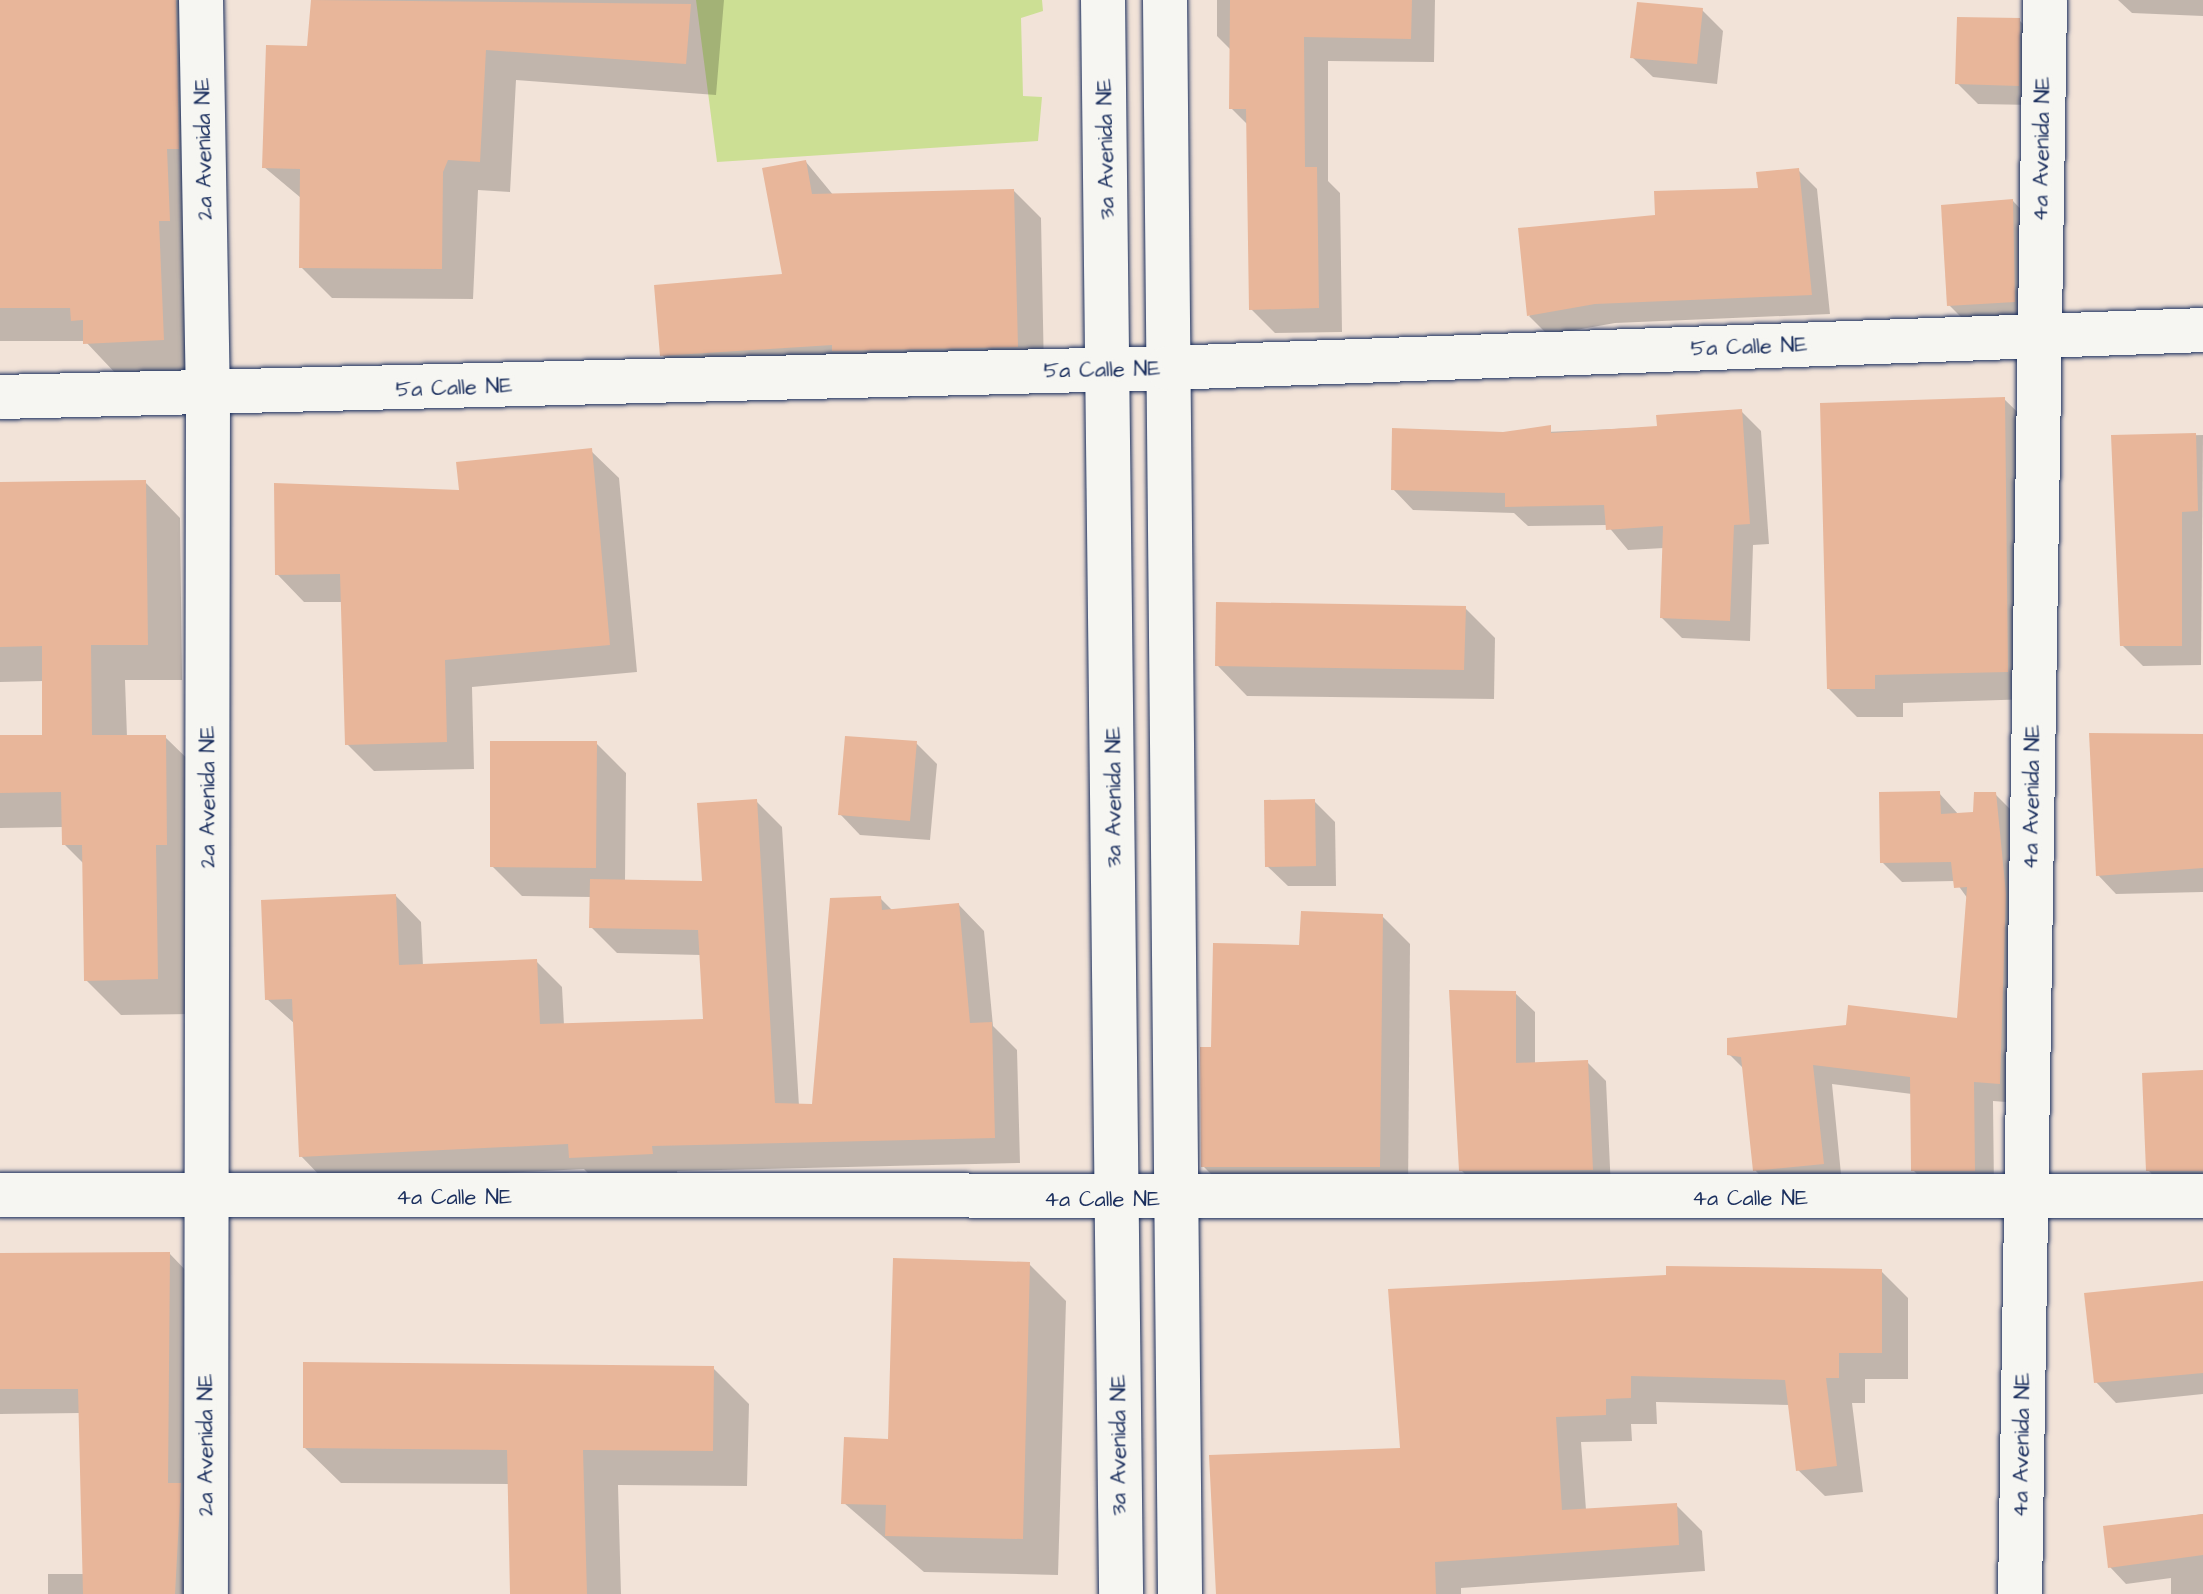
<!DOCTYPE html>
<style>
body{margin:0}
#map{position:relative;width:2203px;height:1594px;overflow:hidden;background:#f2e3d8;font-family:"Architects Daughter",sans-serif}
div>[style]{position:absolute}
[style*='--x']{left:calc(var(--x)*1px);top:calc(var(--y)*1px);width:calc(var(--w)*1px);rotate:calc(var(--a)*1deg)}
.green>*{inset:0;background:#ccdf94}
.shadow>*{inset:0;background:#0003}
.building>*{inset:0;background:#e8b69a}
.roads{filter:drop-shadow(0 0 2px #1b2f5e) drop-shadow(0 0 2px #1b2f5e)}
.minor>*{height:44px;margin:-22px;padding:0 22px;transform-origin:22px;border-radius:22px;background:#f6f6f2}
span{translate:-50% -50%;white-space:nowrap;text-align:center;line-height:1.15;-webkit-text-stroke:8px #f6f6f2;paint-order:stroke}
.street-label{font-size:22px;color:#1b2f5e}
</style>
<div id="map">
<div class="green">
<i style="clip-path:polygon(696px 0,1042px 0,1043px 11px,1021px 18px,1023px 96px,1042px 97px,1038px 141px,717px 162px)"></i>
</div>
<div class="shadow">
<i style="clip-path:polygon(190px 0,196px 372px,118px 376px,85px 341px,0 341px,0 1px)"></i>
<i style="clip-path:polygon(313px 0,724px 0,716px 95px,516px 80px,510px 192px,478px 190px,473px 299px,332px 298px,301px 267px,301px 198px,264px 167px,309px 48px)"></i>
<i style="clip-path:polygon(1217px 0,1435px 0,1434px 62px,1328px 61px,1328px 181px,1340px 193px,1342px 332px,1275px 333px,1251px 309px,1248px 125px,1231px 108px,1232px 51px,1217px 36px)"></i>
<i style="clip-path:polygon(2118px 0,2203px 0,2203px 16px,2132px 13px)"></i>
<i style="clip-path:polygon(1702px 10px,1723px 31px,1717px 84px,1653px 77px,1632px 57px)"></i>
<i style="clip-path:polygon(2019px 20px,2039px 40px,2038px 105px,1978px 104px,1957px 83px)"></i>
<i style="clip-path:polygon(806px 162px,834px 196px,1014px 191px,1041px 218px,1044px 373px,689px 382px,662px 355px,784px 276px)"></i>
<i style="clip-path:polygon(1798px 170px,1817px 189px,1830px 314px,1615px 323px,1548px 335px,1529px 316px,1657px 216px,1760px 190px)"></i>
<i style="clip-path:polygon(2013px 201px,2033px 222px,2035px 322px,1970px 326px,1949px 305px)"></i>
<i style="clip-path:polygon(2004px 399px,2033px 427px,2036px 699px,1903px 703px,1903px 717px,1857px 717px,1829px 689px)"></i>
<i style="clip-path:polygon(1741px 411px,1761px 431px,1769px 544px,1753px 545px,1750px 641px,1682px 638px,1662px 618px,1664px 548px,1628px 550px,1607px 525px,1528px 526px,1514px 513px,1413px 510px,1393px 489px,1503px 434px,1659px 427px)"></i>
<i style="clip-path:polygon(2203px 435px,2201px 665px,2143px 666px,2122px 645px,2113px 437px)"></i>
<i style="clip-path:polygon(591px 451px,619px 478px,637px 672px,472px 687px,474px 769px,374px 771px,347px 744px,343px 602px,304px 602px,277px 574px,461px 492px)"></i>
<i style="clip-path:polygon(145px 482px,180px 518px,182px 680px,125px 680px,127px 737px,165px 737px,201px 772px,192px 1014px,121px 1015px,86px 980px,84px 864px,64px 844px,64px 827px,0 828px,0 737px,44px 737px,44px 681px,0 682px,0 484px)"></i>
<i style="clip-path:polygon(1465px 608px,1495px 638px,1494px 699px,1247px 696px,1217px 665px)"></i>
<i style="clip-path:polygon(2203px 736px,2203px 892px,2116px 894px,2098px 875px)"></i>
<i style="clip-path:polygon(596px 743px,626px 773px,625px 882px,704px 883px,756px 801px,782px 827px,799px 1106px,814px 1106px,880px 898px,893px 911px,959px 905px,984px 931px,993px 1026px,1017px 1050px,1020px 1163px,677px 1171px,678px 1179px,597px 1182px,584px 1169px,326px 1182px,301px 1156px,295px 1024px,267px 999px,396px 896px,421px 922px,423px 966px,536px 961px,562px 987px,564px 1025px,706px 1021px,701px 955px,617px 953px,591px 927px,591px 897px,522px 896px,492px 866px)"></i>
<i style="clip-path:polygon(916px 743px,937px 764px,930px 840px,860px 835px,840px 814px)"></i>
<i style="clip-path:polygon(1939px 793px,1959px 815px,1975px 813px,1995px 794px,2015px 814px,2019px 1103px,1993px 1101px,1994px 1190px,1933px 1190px,1913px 1170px,1912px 1094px,1832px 1084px,1842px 1184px,1774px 1190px,1755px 1170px,1744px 1069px,1729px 1054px,1958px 1020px,1968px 899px,1955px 881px,1902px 882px,1882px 862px)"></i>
<i style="clip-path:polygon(1314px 801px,1335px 822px,1336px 886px,1288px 886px,1267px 866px)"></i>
<i style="clip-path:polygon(1382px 916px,1410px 944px,1408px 1195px,1231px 1194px,1203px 1166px,1212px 1049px,1301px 947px)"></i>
<i style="clip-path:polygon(1515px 993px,1535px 1012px,1535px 1064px,1587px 1062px,1606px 1081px,1611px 1189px,1480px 1189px,1461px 1170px)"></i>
<i style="clip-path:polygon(2203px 1072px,2203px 1191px,2168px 1191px,2148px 1170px)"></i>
<i style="clip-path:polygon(170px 1254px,194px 1279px,198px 1594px,48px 1594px,48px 1574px,85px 1574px,81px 1413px,0 1414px,0 1255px)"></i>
<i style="clip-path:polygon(1029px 1264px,1066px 1301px,1058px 1575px,924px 1572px,844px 1503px)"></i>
<i style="clip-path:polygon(1881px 1271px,1908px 1298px,1908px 1379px,1865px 1379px,1865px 1403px,1852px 1403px,1863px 1492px,1825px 1496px,1798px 1470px,1790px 1405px,1656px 1402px,1657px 1424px,1631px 1424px,1632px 1441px,1581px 1442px,1586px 1510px,1676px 1505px,1702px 1531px,1705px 1571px,1461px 1588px,1461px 1594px,1217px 1594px,1402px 1450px)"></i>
<i style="clip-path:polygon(2203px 1283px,2203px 1394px,2116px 1403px,2096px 1382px)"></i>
<i style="clip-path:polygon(713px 1368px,749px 1404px,747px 1486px,618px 1485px,621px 1594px,512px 1594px,510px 1484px,341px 1483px,305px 1448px)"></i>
<i style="clip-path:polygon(2203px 1514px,2203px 1594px,2171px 1594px,2171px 1578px,2126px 1584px,2110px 1567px,2105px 1528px)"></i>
</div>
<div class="building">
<i style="clip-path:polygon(0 0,176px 0,179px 149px,167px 149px,170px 221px,159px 221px,164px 340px,83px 344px,83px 320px,71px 321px,70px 308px,0 308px)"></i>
<i style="clip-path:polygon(311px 0,691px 4px,686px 64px,486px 50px,480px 162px,448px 160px,443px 172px,442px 269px,299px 268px,300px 169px,262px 168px,266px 45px,307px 46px)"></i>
<i style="clip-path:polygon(1230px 0,1412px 0,1411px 39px,1304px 37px,1305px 167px,1317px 167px,1319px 308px,1249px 310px,1246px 109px,1229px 109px)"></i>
<i style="clip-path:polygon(1637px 2px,1703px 8px,1697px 64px,1630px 58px)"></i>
<i style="clip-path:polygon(1957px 17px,2020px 18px,2019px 86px,1955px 84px)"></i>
<i style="clip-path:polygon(806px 160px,812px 194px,1014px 189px,1018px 347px,832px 351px,832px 345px,660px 356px,654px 285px,782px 274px,762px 168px)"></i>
<i style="clip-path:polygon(1799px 168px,1812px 295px,1595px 304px,1527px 316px,1518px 228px,1655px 215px,1654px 191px,1758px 188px,1756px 172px)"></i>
<i style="clip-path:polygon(2013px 199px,2015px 302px,1947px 306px,1941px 205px)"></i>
<i style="clip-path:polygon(2005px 397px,2008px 672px,1875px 675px,1875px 689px,1827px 689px,1820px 403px)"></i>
<i style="clip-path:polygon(1742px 409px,1750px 524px,1734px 525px,1730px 621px,1660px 618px,1663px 526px,1606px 530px,1604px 505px,1505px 507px,1505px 493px,1391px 490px,1392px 428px,1503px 432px,1551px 425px,1551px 433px,1657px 426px,1656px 415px)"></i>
<i style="clip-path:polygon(2196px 433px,2198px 511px,2182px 512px,2182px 646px,2120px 646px,2111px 435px)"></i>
<i style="clip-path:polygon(592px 448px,610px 645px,445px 660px,447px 742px,345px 745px,340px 574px,275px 575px,274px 483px,459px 490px,456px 462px)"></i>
<i style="clip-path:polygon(146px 480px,148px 645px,91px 645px,92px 735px,166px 735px,167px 845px,156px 845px,158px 979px,84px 981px,82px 845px,62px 845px,61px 792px,0 793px,0 735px,42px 735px,42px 646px,0 647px,0 482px)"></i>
<i style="clip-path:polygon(1216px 602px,1466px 606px,1464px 670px,1215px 666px)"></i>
<i style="clip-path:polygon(2089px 733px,2203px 734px,2203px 868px,2096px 876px)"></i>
<i style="clip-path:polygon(845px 736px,917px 741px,910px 821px,838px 815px)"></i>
<i style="clip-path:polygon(490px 741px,597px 741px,596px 868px,490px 867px)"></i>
<i style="clip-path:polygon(1940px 791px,1941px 814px,1973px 812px,1974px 792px,1996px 792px,2006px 894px,2000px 1084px,1974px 1082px,1975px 1171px,1911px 1171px,1910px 1077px,1813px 1065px,1824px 1164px,1753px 1171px,1741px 1057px,1727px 1055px,1727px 1038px,1846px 1025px,1848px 1005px,1957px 1018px,1967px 887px,1954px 888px,1951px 862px,1880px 863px,1879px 792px)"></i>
<i style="clip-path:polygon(757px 799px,775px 1103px,812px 1104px,830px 898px,881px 896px,882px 910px,959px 903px,970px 1023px,992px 1022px,995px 1138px,652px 1146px,653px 1154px,569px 1158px,568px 1144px,299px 1157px,292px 999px,265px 1000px,261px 900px,396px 894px,399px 965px,537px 959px,540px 1024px,703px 1019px,698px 930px,589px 928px,590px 879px,702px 881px,697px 803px)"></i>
<i style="clip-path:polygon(1315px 799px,1316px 866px,1265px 867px,1264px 800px)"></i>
<i style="clip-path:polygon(1301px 911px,1383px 914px,1380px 1167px,1201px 1167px,1200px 1047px,1211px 1047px,1213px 943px,1299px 945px)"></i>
<i style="clip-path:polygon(1449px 990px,1516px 991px,1516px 1063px,1588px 1060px,1593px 1170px,1459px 1171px)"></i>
<i style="clip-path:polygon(2203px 1070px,2203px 1171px,2146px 1171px,2142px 1073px)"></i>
<i style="clip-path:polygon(170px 1252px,168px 1483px,181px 1483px,175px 1594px,83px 1594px,78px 1389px,0 1389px,0 1253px)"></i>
<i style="clip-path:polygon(893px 1258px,1030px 1262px,1023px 1539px,885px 1536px,886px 1505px,841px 1504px,844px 1437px,888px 1439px)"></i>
<i style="clip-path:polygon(1666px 1266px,1882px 1269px,1882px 1353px,1839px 1353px,1839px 1378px,1826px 1378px,1837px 1466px,1796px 1471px,1785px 1380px,1631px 1376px,1631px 1398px,1606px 1399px,1606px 1415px,1556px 1417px,1562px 1510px,1677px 1503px,1679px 1545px,1435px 1562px,1436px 1594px,1216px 1594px,1209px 1455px,1400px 1448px,1388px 1289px,1666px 1275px)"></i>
<i style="clip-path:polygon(2203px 1281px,2203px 1373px,2094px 1383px,2084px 1293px)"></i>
<i style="clip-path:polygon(303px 1362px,714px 1366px,713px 1451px,583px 1450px,587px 1594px,510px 1594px,507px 1450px,303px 1448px)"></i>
<i style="clip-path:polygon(2203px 1514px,2203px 1555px,2108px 1568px,2103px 1526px)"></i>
</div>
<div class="roads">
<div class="minor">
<i style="--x:201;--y:0;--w:395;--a:89"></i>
<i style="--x:208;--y:395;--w:1199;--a:90.1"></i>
<i style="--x:1103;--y:0;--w:1594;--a:89.35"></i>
<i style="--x:1165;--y:0;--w:1594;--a:89.46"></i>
<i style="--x:0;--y:397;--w:1168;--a:-1.42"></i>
<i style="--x:1168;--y:368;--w:1036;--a:-2.1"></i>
<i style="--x:0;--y:1195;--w:2203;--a:0.03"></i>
<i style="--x:2020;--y:1594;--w:1594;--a:-89.1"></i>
</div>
</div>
<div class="street-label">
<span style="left:204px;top:149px;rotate:-91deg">2a Avenida NE</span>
<span style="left:1106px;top:149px;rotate:-91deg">3a Avenida NE</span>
<span style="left:2042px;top:149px;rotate:-89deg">4a Avenida NE</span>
<span style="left:1749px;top:347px;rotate:-2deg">5a Calle NE</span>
<span style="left:1102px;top:370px;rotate:-1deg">5a Calle NE</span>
<span style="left:454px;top:388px;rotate:-2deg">5a Calle NE</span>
<span style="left:208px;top:797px;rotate:-90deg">2a Avenida NE</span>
<span style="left:1114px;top:797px;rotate:-90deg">3a Avenida NE</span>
<span style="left:2032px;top:797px;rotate:-89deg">4a Avenida NE</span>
<span style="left:454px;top:1198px">4a Calle NE</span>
<span style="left:1750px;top:1199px">4a Calle NE</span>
<span style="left:1102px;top:1200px">4a Calle NE</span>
<span style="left:206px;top:1445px;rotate:-90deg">2a Avenida NE</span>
<span style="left:1119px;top:1445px;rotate:-90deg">3a Avenida NE</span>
<span style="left:2022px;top:1445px;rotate:-89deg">4a Avenida NE</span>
</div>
</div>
